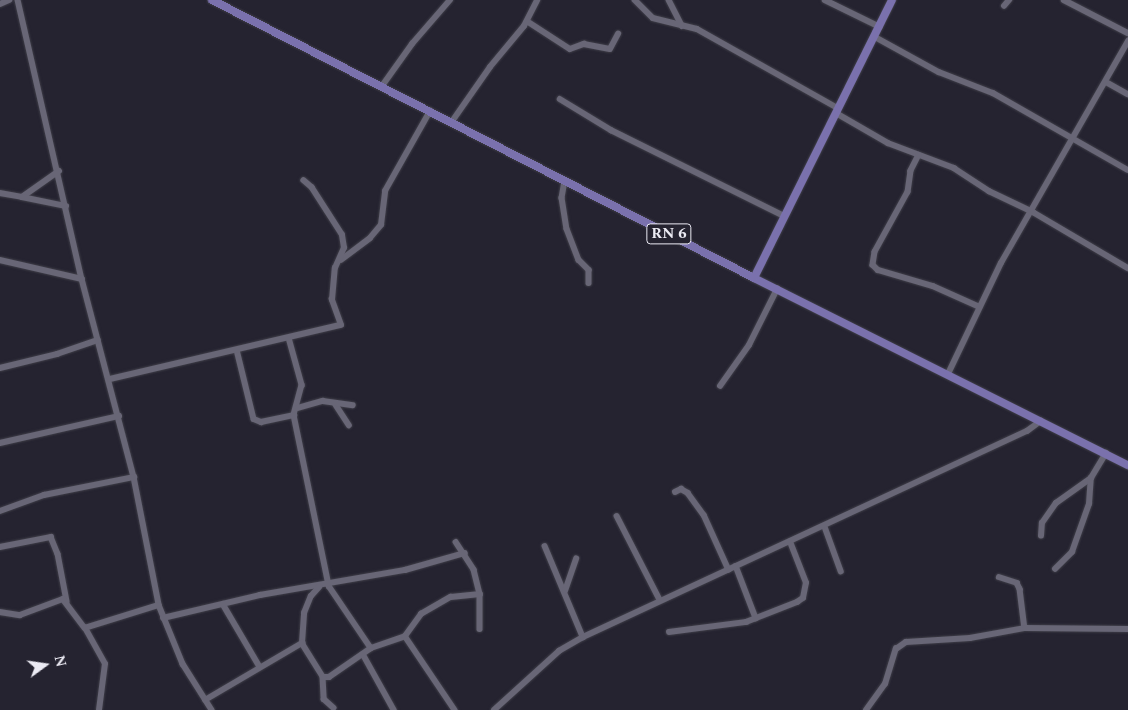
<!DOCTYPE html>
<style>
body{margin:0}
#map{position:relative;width:1128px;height:710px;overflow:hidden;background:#252330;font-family:Spectral,serif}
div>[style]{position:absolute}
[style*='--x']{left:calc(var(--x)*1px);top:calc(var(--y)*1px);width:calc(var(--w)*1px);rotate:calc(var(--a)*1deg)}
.roads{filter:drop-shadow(0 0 1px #3f3e48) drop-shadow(0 0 1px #3f3e48)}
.minor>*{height:5.5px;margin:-2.75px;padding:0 2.75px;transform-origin:2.75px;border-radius:2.75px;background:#686676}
.major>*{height:8px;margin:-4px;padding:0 4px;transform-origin:4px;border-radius:4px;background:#7a71ad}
span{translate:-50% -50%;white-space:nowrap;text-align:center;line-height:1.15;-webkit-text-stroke:4px #252330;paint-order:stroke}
.shield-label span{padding:1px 4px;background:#252330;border:1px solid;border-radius:4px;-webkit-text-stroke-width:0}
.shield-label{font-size:15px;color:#ecebf4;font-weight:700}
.north{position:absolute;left:20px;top:640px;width:50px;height:50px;-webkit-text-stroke:4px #252330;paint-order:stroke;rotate:76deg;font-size:14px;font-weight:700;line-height:20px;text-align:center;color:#ecebf4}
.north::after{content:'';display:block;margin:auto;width:18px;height:22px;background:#ecebf4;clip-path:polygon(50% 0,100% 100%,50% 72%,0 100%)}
</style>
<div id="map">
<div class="roads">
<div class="minor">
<i style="--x:18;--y:0;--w:286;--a:77.1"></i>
<i style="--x:82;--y:279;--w:205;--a:75.3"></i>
<i style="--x:134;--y:477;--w:130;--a:78.9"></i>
<i style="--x:159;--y:605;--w:64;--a:67.9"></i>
<i style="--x:183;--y:664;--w:54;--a:57.8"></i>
<i style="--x:635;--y:0;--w:25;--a:45"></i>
<i style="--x:653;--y:18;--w:45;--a:14"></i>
<i style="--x:697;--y:29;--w:162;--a:29.3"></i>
<i style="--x:669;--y:0;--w:29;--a:63"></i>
<i style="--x:825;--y:0;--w:61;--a:26.1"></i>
<i style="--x:1064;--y:0;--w:72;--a:27.3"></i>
<i style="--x:0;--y:4;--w:10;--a:-24"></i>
<i style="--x:1004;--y:6;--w:8;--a:-50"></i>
<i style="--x:527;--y:21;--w:51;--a:33.1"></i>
<i style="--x:570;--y:49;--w:15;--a:-20"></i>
<i style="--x:584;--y:44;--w:26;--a:11"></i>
<i style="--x:610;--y:49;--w:17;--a:-62"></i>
<i style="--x:875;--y:37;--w:73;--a:28.7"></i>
<i style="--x:939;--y:72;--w:58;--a:21.3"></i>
<i style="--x:993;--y:93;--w:155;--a:29.7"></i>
<i style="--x:1106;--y:82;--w:25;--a:29"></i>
<i style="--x:382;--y:86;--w:52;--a:-54.5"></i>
<i style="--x:412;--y:44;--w:58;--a:-49.2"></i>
<i style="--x:560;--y:99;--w:60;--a:31.3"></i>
<i style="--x:611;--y:130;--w:193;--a:26.4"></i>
<i style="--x:836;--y:113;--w:60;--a:30"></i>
<i style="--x:888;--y:143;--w:71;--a:20.7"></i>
<i style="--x:954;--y:168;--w:42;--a:33.3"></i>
<i style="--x:989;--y:191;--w:49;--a:25.5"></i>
<i style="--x:1033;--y:212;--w:110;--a:30.5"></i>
<i style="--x:451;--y:123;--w:68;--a:-55.1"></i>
<i style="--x:490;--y:67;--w:53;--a:-50.3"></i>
<i style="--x:524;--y:26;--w:29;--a:-63"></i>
<i style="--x:919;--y:155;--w:18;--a:117"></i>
<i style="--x:911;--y:171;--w:21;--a:98"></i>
<i style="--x:908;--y:192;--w:68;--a:118.8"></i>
<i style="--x:875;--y:252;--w:13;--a:99"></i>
<i style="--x:873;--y:265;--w:7;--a:45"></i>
<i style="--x:878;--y:270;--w:57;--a:16.2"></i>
<i style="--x:933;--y:286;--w:51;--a:24.1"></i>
<i style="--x:565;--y:181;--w:17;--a:100"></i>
<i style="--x:562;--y:198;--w:31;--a:81"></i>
<i style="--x:567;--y:229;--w:33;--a:69"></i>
<i style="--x:579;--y:260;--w:14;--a:45"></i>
<i style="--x:589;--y:270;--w:13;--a:90"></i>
<i style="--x:0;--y:193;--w:22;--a:10"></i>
<i style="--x:22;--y:197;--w:45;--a:-35.1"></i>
<i style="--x:22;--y:197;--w:45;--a:11.6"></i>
<i style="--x:0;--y:260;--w:84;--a:13"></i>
<i style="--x:341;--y:260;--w:36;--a:-37"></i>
<i style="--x:370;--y:238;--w:17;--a:-50"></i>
<i style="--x:381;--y:225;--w:34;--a:-83"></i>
<i style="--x:385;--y:191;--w:92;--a:-60.6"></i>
<i style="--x:289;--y:338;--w:49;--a:74.5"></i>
<i style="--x:302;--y:385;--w:31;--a:105"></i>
<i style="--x:237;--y:350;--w:71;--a:76.2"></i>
<i style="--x:254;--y:419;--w:8;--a:23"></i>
<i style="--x:261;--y:422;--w:34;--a:-12"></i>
<i style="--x:294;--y:415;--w:175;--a:78.4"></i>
<i style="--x:329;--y:586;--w:75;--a:55.9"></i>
<i style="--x:0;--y:368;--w:59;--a:-13.8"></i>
<i style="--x:57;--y:354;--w:43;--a:-18.9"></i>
<i style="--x:948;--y:374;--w:123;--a:-64.5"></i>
<i style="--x:1001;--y:263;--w:256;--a:-60.2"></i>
<i style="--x:110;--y:379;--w:237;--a:-13.2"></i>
<i style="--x:341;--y:325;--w:27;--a:-110"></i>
<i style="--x:332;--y:300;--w:32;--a:-85"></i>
<i style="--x:335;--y:268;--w:22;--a:-66"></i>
<i style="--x:344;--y:248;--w:13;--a:-99"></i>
<i style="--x:342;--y:235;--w:56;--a:-122.6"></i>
<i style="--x:312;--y:188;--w:11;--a:-139"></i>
<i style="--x:720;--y:386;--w:50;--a:-54.7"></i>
<i style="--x:749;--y:345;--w:63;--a:-63.4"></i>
<i style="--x:336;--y:405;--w:24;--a:57"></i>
<i style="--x:298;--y:408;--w:26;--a:-16"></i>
<i style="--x:323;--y:401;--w:30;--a:8"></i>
<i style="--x:0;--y:443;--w:122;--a:-12.8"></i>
<i style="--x:675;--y:492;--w:7;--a:-27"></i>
<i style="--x:681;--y:489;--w:8;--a:30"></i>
<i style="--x:688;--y:493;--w:27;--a:54"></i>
<i style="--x:704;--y:515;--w:60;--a:65.6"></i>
<i style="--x:0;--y:511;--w:47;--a:-20"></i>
<i style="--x:44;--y:495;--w:92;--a:-11.3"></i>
<i style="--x:617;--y:516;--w:94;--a:62.9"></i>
<i style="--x:825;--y:527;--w:47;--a:70"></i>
<i style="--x:1041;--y:536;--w:13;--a:-86"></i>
<i style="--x:1042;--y:523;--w:24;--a:-55"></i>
<i style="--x:1056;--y:503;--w:43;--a:-35.5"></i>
<i style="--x:456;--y:542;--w:33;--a:57"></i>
<i style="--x:474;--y:570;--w:25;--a:76"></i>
<i style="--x:480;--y:594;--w:35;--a:90"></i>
<i style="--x:545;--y:546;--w:99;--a:67.3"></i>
<i style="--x:0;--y:547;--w:52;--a:-11.1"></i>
<i style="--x:51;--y:537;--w:18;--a:68"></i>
<i style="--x:58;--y:554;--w:48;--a:79.2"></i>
<i style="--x:736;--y:566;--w:56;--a:69"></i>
<i style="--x:1055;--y:569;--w:24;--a:-45"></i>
<i style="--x:1072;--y:552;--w:51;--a:-70.5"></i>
<i style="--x:1089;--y:504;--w:26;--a:-86"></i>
<i style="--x:1091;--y:478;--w:29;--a:-59"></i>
<i style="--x:999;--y:577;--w:19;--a:18"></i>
<i style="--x:1017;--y:583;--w:7;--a:63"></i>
<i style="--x:1020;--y:589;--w:39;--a:83"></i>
<i style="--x:565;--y:591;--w:34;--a:-71"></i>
<i style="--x:223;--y:604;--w:73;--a:59.6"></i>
<i style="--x:0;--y:612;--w:20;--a:9"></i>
<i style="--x:20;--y:615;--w:46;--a:-20.4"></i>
<i style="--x:63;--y:599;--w:36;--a:53"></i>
<i style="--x:163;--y:618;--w:100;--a:-13.3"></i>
<i style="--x:260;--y:595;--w:147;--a:-9.8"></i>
<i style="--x:405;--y:570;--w:62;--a:-15.8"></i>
<i style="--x:669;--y:632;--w:78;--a:-7.4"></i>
<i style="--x:746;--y:622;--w:55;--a:-21.4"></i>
<i style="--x:797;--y:602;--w:7;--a:-34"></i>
<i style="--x:803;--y:598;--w:15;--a:-79"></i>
<i style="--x:806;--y:583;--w:44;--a:-111.3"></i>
<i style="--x:405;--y:636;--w:27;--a:-54"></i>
<i style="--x:421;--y:614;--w:34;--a:-30"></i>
<i style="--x:451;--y:597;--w:29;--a:-6"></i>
<i style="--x:302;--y:643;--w:30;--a:-86"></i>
<i style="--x:304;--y:613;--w:18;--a:-68"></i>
<i style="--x:311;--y:596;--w:12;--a:-48"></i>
<i style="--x:363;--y:654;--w:64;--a:61"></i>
<i style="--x:323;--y:677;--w:22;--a:87"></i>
<i style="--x:324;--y:699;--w:13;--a:42"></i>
<i style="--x:205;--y:700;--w:113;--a:-30.4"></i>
<i style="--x:302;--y:643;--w:40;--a:58"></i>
<i style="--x:323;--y:677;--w:6;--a:0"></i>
<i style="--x:329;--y:677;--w:51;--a:-34.6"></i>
<i style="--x:371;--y:648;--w:36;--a:-19"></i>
<i style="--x:405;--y:636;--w:89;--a:56"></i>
<i style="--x:99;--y:710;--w:46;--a:-82.6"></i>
<i style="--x:105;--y:664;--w:41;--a:-119.1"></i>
<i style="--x:85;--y:628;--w:77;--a:-17.3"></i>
<i style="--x:494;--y:710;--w:88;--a:-42.2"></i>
<i style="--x:559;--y:651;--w:28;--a:-30"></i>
<i style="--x:583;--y:637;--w:489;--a:-24.9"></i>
<i style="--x:1027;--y:431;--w:17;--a:-36"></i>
<i style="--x:866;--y:710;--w:32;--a:-54"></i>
<i style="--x:885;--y:684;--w:37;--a:-73"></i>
<i style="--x:896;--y:649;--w:12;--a:-35"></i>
<i style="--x:906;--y:642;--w:64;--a:-3.6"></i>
<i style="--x:970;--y:638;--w:56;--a:-10.3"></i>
<i style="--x:1025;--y:628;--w:103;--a:0.6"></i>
</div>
<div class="major">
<i style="--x:212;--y:0;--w:609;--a:27.15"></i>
<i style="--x:754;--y:278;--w:418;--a:26.6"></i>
<i style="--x:754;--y:278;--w:310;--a:-63.6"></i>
</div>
</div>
<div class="shield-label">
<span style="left:669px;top:234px">RN 6</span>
</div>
<div class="north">N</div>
</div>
